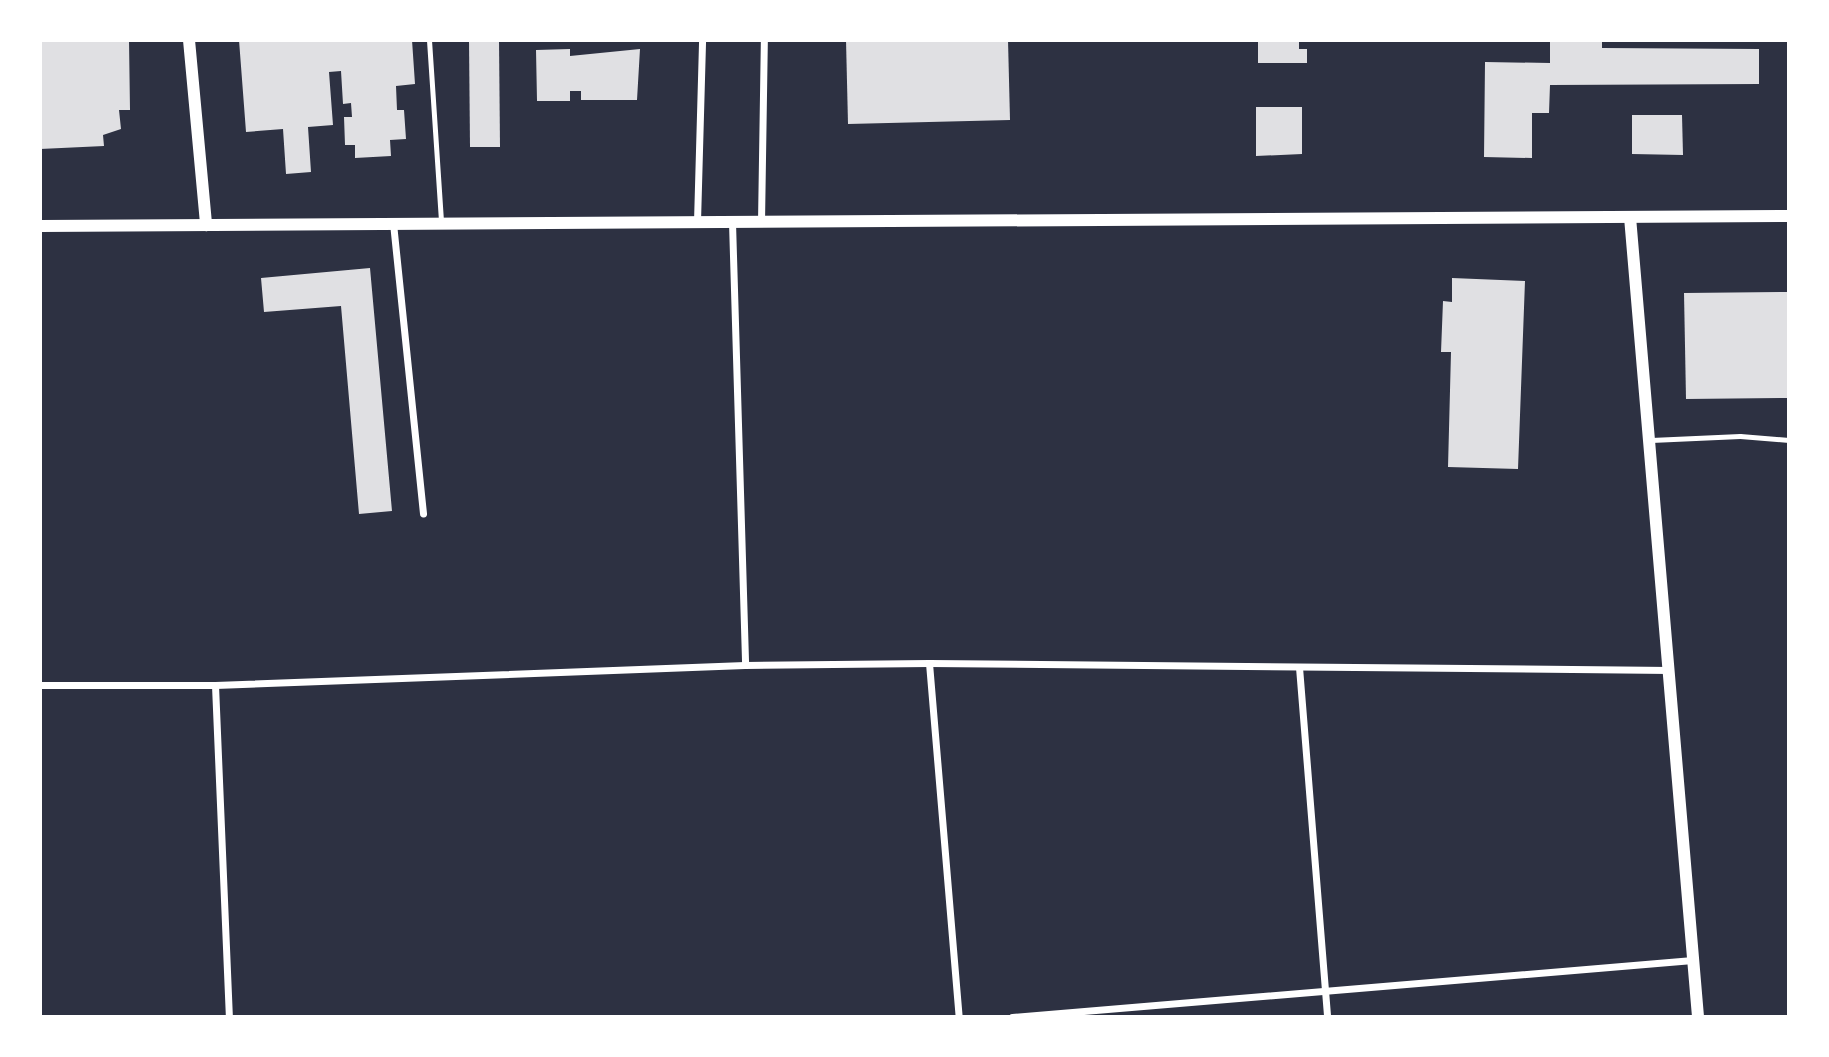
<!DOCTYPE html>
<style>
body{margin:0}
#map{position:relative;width:1829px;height:1057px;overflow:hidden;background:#2d3142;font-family:"Varela Round",sans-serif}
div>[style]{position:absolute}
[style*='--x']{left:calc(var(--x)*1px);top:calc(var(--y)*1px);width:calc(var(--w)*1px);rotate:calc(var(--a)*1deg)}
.building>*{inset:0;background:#e0e0e3}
.service>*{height:5px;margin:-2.5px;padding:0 2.5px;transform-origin:2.5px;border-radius:2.5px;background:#fff}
.minor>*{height:7px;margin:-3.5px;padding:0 3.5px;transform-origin:3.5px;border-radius:3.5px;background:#fff}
.tertiary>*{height:12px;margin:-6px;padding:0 6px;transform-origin:6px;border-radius:6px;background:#fff}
span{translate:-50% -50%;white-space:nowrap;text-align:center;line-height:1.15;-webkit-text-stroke:5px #fff;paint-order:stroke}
.frame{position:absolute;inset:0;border:42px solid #fff;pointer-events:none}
</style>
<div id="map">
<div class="building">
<i style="clip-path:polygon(40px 40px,129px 40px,130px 110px,119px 110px,121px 129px,103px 135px,104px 146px,40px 149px)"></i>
<i style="clip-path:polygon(239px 40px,412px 40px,415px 84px,396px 86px,397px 110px,404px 110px,406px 139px,390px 140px,391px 156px,355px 158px,355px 145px,345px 145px,344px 117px,352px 117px,351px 103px,343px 104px,341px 71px,329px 72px,333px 125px,308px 127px,311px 172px,286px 174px,283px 129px,246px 132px)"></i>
<i style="clip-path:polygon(469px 40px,499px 40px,500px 147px,470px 147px)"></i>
<i style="clip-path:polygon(846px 40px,1008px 40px,1010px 120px,848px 124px)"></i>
<i style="clip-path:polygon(1258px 40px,1299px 40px,1299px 49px,1307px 49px,1307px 63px,1258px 63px)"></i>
<i style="clip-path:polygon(1550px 40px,1602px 40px,1602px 48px,1759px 49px,1759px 84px,1550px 85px,1549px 113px,1532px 113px,1532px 158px,1484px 157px,1485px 62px,1550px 63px)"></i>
<i style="clip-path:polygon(570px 49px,570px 56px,640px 49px,637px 100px,581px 100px,581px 91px,570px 91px,570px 101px,537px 101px,536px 50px)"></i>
<i style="clip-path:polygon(1256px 107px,1302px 107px,1302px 154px,1256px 156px)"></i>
<i style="clip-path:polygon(1632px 115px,1682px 115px,1683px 155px,1632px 154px)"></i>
<i style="clip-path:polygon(370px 268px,392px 511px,359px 514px,341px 306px,264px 312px,261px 278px)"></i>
<i style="clip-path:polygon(1452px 278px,1525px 281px,1518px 469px,1448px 467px,1451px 352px,1441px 352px,1443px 301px,1452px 302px)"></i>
<i style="clip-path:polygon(1789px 292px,1789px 398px,1686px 399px,1684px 293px)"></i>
</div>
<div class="service">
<i style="--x:429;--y:40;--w:181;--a:86.2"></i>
<i style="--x:1651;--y:440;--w:89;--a:-2.6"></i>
<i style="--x:1740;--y:436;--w:49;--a:4.7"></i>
</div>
<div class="minor">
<i style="--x:697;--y:222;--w:182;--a:-88.4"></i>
<i style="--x:732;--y:222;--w:443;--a:88.3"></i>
<i style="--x:761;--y:222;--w:182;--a:-89.1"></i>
<i style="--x:393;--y:223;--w:292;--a:84.1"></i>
<i style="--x:929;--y:663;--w:355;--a:85.2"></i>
<i style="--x:1299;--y:667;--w:351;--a:85.4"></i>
<i style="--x:40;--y:685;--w:175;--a:0"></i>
<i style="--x:215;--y:685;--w:530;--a:-2.16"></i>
<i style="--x:745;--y:665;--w:184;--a:-0.6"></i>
<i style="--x:929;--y:663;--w:741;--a:0.54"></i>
<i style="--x:215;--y:685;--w:332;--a:87.6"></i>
<i style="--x:1012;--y:1017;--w:683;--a:-4.78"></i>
</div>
<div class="tertiary">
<i style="--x:189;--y:40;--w:186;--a:84.7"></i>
<i style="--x:1630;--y:217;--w:803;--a:85.14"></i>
<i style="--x:40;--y:226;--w:1749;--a:-0.33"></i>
</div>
<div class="frame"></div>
</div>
